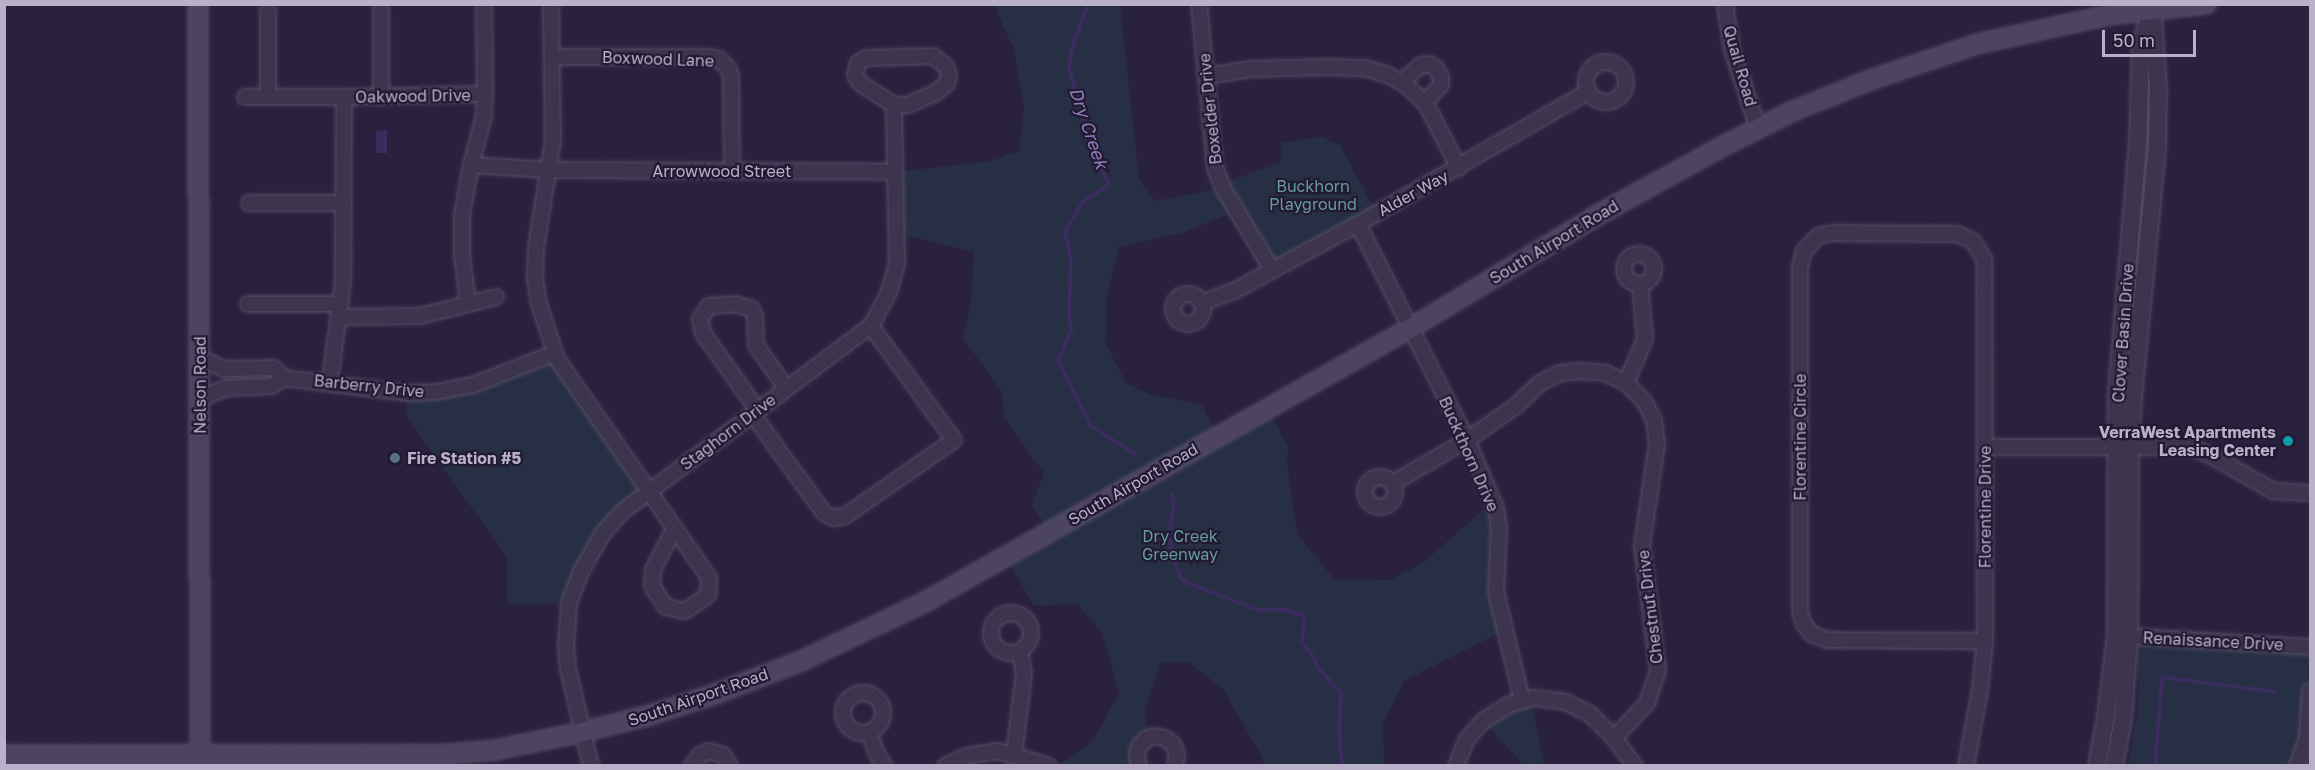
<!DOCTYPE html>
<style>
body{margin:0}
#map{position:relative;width:2315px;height:770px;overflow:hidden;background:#2a213f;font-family:"Golos Text",sans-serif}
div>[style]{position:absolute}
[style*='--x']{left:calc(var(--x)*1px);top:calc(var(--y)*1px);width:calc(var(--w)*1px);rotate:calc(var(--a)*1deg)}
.green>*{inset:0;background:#272f45}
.water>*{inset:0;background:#3b2c5e}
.stream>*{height:4px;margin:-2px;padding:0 2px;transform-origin:2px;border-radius:2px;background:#3b2c5e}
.roads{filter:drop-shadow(0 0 2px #554d66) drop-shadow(0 0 2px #554d66)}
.minor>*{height:14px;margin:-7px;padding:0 7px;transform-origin:7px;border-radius:7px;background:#3d354e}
.minor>.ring{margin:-7px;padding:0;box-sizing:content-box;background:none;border:14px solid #3d354e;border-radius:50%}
.tertiary>*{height:16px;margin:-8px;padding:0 8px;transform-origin:8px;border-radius:8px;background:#3d354e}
.secondary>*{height:18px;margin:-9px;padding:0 9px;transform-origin:9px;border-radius:9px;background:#4d4362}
.dots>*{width:16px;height:16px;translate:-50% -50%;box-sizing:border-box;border:3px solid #221a33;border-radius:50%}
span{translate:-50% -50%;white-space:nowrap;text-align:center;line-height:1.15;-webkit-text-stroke:4.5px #221a33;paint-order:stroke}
.street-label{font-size:16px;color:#b9b1ca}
.park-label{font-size:16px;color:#659d9a}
.poi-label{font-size:16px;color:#b9b1ca;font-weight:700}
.right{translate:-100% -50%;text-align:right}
.left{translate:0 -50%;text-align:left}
.water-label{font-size:18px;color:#8f7db8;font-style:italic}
.frame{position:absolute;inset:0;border:6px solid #b9b1ca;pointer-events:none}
.scale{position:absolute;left:2102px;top:30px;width:94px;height:27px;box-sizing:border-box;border:3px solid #b9b1ca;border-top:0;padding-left:8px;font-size:18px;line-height:21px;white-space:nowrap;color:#b9b1ca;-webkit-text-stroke:4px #221a33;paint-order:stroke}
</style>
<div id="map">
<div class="green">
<i style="clip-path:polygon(997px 5px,1120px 5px,1139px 179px,1155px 201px,1222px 188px,1221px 184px,1280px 163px,1282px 143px,1321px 137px,1340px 145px,1377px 214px,1272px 270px,1236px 211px,1185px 232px,1119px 247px,1107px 295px,1106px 345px,1127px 384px,1152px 395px,1201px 404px,1218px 435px,1267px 407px,1288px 447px,1287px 464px,1297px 534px,1334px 579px,1391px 580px,1424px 562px,1493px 501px,1505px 630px,1404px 681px,1383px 724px,1384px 765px,1264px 765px,1262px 757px,1223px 689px,1189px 662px,1160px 663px,1145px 712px,1150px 737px,1138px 766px,1059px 765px,1093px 741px,1119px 693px,1102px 632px,1077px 604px,1034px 606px,1006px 557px,1048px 533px,1032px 505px,1044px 473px,1004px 418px,1002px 392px,963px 338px,971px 302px,974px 252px,897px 233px,895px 172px,991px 161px,1019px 151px,1024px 108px,1014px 49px,997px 12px)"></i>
<i style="clip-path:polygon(555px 353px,649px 491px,622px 512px,569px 603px,507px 604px,507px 557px,407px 417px,407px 393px,436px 392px)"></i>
<i style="clip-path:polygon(2141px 637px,2310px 647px,2310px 691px,2297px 765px,2128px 766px,2137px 716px,2139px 681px,2136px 666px)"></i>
<i style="clip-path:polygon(1531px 699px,1544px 765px,1524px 765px,1483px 721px)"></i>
</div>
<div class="water">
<i style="clip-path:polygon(387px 130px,387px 153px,376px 153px,376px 131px)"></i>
</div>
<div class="stream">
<i style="--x:1088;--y:4;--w:50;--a:109.9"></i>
<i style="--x:1071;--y:51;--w:18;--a:96"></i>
<i style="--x:1069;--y:69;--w:85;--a:72.8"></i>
<i style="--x:1094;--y:150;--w:36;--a:67"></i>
<i style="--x:1108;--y:183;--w:6;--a:121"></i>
<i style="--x:1105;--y:188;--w:24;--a:150"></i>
<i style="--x:1084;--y:200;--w:37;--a:121"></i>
<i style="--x:1065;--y:232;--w:29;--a:78"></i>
<i style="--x:1071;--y:260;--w:58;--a:92"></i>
<i style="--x:1069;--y:318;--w:11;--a:75"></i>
<i style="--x:1072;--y:329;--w:35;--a:114"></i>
<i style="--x:1058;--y:361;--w:73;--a:63.1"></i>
<i style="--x:1091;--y:426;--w:52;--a:32.5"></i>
<i style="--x:1172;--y:495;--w:11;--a:80"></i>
<i style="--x:1174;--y:506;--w:32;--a:99"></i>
<i style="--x:1169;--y:538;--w:41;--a:74.2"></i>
<i style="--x:1180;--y:577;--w:9;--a:41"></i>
<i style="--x:1187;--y:583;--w:77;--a:20.6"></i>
<i style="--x:1259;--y:610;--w:26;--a:0"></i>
<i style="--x:1285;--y:610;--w:18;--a:16"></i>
<i style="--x:1302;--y:615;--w:6;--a:72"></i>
<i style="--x:1304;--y:621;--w:21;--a:95"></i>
<i style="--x:1302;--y:642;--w:14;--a:51"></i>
<i style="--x:1311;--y:653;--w:17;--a:65"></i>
<i style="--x:1318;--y:668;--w:34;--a:47"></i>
<i style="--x:1341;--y:693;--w:34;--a:93"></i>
<i style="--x:1339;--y:727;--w:39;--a:86"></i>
<i style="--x:2155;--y:766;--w:89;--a:-85.5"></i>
<i style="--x:2162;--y:677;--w:114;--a:7.6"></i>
</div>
<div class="roads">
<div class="minor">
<i style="--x:551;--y:4;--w:136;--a:89.2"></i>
<i style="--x:553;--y:140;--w:108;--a:99"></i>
<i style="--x:536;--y:247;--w:32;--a:92"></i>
<i style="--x:535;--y:279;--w:25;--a:81"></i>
<i style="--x:539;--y:304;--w:58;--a:71.9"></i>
<i style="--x:557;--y:359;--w:267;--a:55.2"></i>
<i style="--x:709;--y:578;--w:17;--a:93"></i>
<i style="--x:708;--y:595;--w:28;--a:145"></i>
<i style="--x:685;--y:611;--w:19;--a:-168"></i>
<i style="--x:666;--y:607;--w:25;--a:-124"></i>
<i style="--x:652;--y:586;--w:16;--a:-86"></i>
<i style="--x:653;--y:570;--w:46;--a:-62.9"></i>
<i style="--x:1199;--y:4;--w:165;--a:84.4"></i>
<i style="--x:1215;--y:168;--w:22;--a:68"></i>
<i style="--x:1223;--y:188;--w:96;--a:59.1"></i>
<i style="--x:1725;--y:4;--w:47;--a:81.3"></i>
<i style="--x:1732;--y:50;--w:82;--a:71.6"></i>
<i style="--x:381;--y:9;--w:88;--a:90"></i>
<i style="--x:484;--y:9;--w:85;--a:89.3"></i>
<i style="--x:933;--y:56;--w:16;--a:38"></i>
<i style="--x:946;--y:66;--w:9;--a:72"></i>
<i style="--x:949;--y:75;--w:8;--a:104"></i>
<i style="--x:947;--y:83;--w:13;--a:138"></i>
<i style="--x:937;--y:92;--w:32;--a:156"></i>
<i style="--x:908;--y:105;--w:14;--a:180"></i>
<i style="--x:894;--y:105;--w:40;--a:-147.1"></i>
<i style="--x:860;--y:83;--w:9;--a:-122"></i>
<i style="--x:855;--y:75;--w:12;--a:-76"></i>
<i style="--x:858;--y:63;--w:9;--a:-32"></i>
<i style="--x:866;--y:58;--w:67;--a:-1.7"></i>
<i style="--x:552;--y:57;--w:157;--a:0"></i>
<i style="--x:709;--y:57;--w:10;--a:11"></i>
<i style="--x:719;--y:59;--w:13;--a:45"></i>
<i style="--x:728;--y:68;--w:9;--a:69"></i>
<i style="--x:731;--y:76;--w:95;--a:89.4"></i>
<i class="ring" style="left:1586px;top:62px;width:26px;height:26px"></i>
<i style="--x:1207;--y:76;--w:45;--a:-9"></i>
<i style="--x:1251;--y:69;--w:78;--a:-1.5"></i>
<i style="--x:1329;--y:67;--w:36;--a:2"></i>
<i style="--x:1365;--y:68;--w:24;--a:17"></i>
<i style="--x:1388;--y:75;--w:21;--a:29"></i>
<i style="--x:1406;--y:85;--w:28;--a:44"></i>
<i style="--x:1426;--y:104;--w:72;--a:62.7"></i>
<i style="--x:1402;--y:82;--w:25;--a:-42"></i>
<i style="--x:1421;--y:65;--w:8;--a:-7"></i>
<i style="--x:1429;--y:64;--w:8;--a:30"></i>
<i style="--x:1436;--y:68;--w:10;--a:61"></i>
<i style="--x:1441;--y:77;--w:8;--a:90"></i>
<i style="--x:1441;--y:85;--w:23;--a:133"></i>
<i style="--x:245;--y:97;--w:99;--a:0"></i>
<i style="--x:268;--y:97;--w:86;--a:-90"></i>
<i style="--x:249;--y:203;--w:95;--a:0"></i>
<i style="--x:1358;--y:224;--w:242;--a:63.2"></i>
<i style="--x:1467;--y:440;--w:74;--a:66.9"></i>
<i style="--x:1496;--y:508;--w:21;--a:82"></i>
<i style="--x:1499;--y:529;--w:63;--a:92.7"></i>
<i style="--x:1496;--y:592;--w:111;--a:76.5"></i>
<i class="ring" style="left:1624px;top:254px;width:16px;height:16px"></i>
<i class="ring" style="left:1173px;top:294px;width:16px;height:16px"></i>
<i style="--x:1202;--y:303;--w:34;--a:-21"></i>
<i style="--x:1234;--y:291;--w:141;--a:-28.4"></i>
<i style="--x:1358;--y:224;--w:265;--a:-29.9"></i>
<i style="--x:248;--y:304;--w:93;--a:0"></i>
<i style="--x:468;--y:304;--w:29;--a:-14"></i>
<i style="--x:339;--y:317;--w:81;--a:-0.7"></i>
<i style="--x:420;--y:316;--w:49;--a:-14"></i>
<i style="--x:468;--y:304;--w:49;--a:-97"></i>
<i style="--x:462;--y:255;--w:40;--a:-90"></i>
<i style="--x:462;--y:215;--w:51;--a:-79.8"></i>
<i style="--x:200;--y:357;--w:27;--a:27"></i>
<i style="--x:224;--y:369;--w:50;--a:-1.1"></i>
<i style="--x:274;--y:368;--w:14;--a:45"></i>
<i style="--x:330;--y:381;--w:101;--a:-82.6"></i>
<i style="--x:343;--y:281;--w:184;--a:-89.7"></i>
<i style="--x:344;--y:97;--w:141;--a:-1.2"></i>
<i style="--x:485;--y:94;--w:22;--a:93"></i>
<i style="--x:484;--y:116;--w:51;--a:104.9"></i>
<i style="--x:471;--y:165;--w:78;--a:3.7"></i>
<i style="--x:549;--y:170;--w:346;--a:0.3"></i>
<i style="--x:1626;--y:383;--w:48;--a:-66.6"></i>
<i style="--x:1645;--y:339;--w:55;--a:-95.2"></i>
<i style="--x:200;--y:399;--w:28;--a:-23"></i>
<i style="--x:226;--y:388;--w:46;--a:-2.5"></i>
<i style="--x:272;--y:386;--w:14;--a:-34"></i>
<i style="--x:284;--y:378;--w:124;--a:7"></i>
<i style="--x:407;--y:393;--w:29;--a:-2"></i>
<i style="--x:436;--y:392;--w:38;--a:-11"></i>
<i style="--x:473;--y:385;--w:88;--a:-21.3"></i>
<i style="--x:758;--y:411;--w:95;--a:-125.2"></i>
<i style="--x:703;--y:333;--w:14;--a:-102"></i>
<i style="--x:700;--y:319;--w:16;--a:-55"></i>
<i style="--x:709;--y:306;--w:26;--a:-4"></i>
<i style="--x:735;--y:304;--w:18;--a:16"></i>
<i style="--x:752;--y:309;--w:8;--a:67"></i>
<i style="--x:755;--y:316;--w:29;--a:88"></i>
<i style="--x:756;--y:345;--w:52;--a:55.1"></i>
<i style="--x:753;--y:415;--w:121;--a:54.1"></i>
<i style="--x:824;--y:513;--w:10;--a:29"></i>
<i style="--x:833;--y:518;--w:12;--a:-9"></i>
<i style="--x:845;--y:516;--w:133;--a:-34.9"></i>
<i style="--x:954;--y:440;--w:141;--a:-126.1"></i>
<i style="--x:1985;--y:447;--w:206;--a:0"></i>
<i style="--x:2191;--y:447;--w:21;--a:23"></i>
<i style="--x:2210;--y:455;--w:73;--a:29.7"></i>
<i style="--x:2273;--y:491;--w:37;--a:3"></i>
<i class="ring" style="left:1365px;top:477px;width:16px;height:16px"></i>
<i style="--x:1393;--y:483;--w:86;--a:-30.2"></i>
<i style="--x:1467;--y:440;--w:60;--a:-34.8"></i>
<i style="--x:1516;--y:406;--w:33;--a:-44"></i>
<i style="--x:1540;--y:383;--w:22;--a:-27"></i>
<i style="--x:1560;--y:373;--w:19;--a:-6"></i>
<i style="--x:1579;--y:371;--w:27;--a:4"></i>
<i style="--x:1606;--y:373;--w:22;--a:27"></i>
<i style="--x:1626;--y:383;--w:25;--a:45"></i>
<i style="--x:1644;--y:401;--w:21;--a:62"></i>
<i style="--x:1654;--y:420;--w:23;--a:83"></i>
<i style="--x:1657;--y:443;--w:104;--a:98.3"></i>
<i style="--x:1642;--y:546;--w:126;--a:82.7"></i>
<i style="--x:1658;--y:671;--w:34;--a:109"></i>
<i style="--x:1647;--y:703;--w:48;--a:133.3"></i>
<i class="ring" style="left:991px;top:613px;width:26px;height:26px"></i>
<i style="--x:2121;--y:636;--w:189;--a:3.3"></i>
<i class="ring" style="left:843px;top:693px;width:26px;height:26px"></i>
<i style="--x:869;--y:732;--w:21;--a:71"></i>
<i style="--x:876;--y:752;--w:16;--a:60"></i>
<i style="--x:1014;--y:754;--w:81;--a:-82.9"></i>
<i style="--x:1024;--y:674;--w:23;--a:-100"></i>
<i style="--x:591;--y:766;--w:100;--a:-103.3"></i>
<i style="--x:568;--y:669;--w:22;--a:-95"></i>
<i style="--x:566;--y:647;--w:44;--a:-86.1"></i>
<i style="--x:569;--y:603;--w:33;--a:-69"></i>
<i style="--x:581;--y:572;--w:45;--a:-60.6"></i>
<i style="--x:603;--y:533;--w:28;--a:-48"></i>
<i style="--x:622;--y:512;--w:311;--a:-36.8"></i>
<i style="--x:871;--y:326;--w:38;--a:-62"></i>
<i style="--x:889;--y:292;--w:29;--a:-74"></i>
<i style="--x:897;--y:264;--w:159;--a:-91.1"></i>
<i style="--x:692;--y:766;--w:14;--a:-54"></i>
<i style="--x:700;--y:755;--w:10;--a:-24"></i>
<i style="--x:709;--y:751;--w:15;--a:16"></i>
<i style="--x:723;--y:755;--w:13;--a:58"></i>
<i style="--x:945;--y:766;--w:24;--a:-24"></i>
<i style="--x:967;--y:756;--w:31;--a:-9"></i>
<i style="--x:998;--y:751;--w:53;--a:16.4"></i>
<i style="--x:1139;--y:766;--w:10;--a:-101"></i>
<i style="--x:1137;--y:756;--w:10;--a:-79"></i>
<i style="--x:1139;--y:746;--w:10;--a:-45"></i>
<i style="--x:1146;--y:739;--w:9;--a:-18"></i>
<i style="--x:1155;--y:736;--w:10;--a:11"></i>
<i style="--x:1165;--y:738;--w:10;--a:37"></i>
<i style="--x:1173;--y:744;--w:11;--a:68"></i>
<i style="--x:1177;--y:754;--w:12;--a:99"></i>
<i style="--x:1456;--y:766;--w:29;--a:-68"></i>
<i style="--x:1467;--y:739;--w:24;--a:-48"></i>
<i style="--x:1483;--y:721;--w:32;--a:-32"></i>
<i style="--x:1510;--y:704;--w:25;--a:-14"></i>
<i style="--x:1534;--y:698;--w:32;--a:7"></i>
<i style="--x:1566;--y:702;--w:27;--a:27"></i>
<i style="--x:1590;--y:714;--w:34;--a:45"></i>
<i style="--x:1614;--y:738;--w:35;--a:53"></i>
<i style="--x:1966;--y:766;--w:77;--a:-79.6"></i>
<i style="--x:1980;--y:690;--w:49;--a:-84.2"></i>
<i style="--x:1985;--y:641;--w:382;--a:-90.1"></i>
<i style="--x:1984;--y:259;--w:21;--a:-121"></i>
<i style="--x:1973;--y:241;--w:17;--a:-155"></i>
<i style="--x:1958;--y:234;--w:125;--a:-179.5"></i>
<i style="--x:1833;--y:233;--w:15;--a:169"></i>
<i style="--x:1818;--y:236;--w:21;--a:133"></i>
<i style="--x:1804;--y:251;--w:16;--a:104"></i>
<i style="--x:1800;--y:267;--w:344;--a:90"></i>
<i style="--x:1800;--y:611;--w:12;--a:76"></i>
<i style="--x:1803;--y:623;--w:14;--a:51"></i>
<i style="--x:1812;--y:634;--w:16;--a:22"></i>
<i style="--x:1827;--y:640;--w:158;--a:0.4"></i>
<i style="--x:2297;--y:766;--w:29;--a:-70"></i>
<i style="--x:2307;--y:739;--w:48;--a:-86.4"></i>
</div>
<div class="tertiary">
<i style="--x:2097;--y:766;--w:50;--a:-79.6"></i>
<i style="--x:2106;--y:717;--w:82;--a:-83"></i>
<i style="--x:2116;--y:636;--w:243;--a:-89.8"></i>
<i style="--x:2117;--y:393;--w:249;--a:-85.2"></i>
<i style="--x:2138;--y:145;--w:101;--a:-88.3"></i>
<i style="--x:2141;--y:44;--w:33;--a:-72"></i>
<i style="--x:2114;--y:766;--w:48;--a:-79.2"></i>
<i style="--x:2123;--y:719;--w:83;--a:-85.9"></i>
<i style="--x:2129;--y:636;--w:190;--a:-89.7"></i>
<i style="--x:2130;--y:446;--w:49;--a:-86.5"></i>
<i style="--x:2133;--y:397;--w:250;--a:-84.5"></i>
<i style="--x:2157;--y:148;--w:58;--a:-89"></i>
<i style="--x:2158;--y:90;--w:86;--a:-94"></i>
</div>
<div class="secondary">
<i style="--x:198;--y:4;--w:761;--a:89.85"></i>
<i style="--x:4;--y:755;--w:445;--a:-0.1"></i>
<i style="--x:449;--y:754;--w:46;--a:-5"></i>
<i style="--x:495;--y:750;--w:90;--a:-11.6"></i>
<i style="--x:583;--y:732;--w:69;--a:-14.2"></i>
<i style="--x:650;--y:715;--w:68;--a:-17.9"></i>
<i style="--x:715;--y:694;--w:90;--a:-20.9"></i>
<i style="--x:799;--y:662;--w:140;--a:-25.5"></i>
<i style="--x:925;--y:602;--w:556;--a:-29.43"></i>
<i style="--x:1409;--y:329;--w:218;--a:-31.1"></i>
<i style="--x:1596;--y:216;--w:149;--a:-28.8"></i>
<i style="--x:1727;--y:144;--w:74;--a:-26.6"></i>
<i style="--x:1793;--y:111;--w:83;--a:-21.9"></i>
<i style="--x:1870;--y:80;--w:113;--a:-18.6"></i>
<i style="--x:1977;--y:44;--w:135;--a:-12.4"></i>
<i style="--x:2109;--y:15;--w:98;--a:-6.5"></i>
</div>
</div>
<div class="dots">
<i style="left:2288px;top:441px;background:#0f9aa8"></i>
<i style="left:395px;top:458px;background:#5c6f8a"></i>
</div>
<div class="street-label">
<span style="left:658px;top:59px;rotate:2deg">Boxwood Lane</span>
<span style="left:1740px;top:66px;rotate:74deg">Quail Road</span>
<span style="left:413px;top:96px;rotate:-1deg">Oakwood Drive</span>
<span style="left:1210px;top:109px;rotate:-96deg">Boxelder Drive</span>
<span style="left:722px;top:171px">Arrowwood Street</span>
<span style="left:1413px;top:193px;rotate:-29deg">Alder Way</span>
<span style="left:1554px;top:242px;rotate:-31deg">South Airport Road</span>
<span style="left:2123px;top:333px;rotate:-86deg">Clover Basin Drive</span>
<span style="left:200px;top:385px;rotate:-90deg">Nelson Road</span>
<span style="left:369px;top:386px;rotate:6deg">Barberry Drive</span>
<span style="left:728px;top:432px;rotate:-37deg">Staghorn Drive</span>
<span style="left:1800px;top:437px;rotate:-90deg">Florentine Circle</span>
<span style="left:1469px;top:454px;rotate:66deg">Buckthorn Drive</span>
<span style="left:1133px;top:484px;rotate:-30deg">South Airport Road</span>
<span style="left:1985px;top:507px;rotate:-90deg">Florentine Drive</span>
<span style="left:1650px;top:607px;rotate:-97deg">Chestnut Drive</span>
<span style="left:2213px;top:641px;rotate:3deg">Renaissance Drive</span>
<span style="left:698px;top:697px;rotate:-19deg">South Airport Road</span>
</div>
<div class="park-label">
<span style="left:1313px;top:195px">Buckhorn<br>Playground</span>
<span style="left:1180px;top:545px">Dry Creek<br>Greenway</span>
</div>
<div class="poi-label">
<span class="right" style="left:2276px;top:441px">VerraWest Apartments<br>Leasing Center</span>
<span class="left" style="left:407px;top:458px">Fire Station #5</span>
</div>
<div class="water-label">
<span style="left:1089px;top:128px;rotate:71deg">Dry Creek</span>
</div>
<div class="frame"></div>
<div class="scale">50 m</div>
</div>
